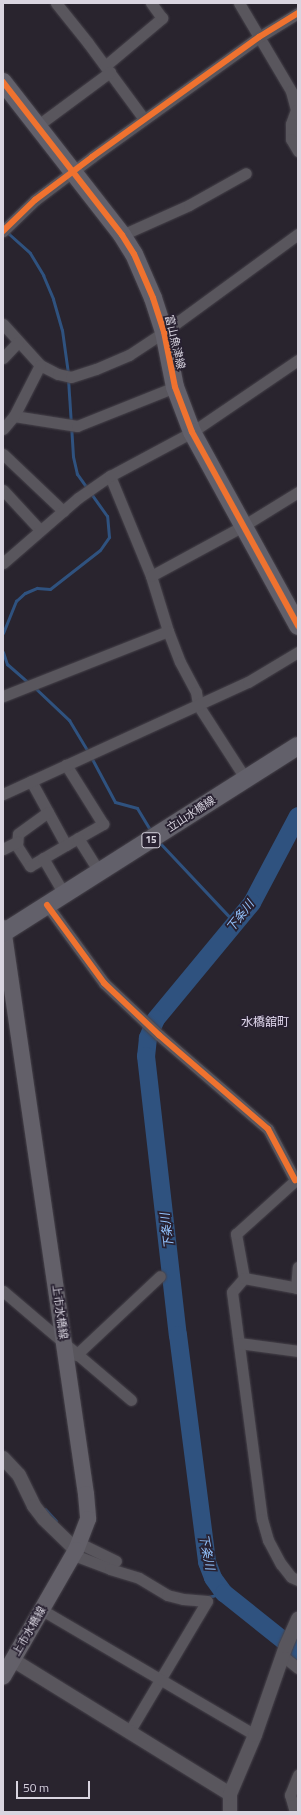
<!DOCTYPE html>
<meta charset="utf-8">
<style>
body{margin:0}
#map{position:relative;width:301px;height:1815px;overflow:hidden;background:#29242e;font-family:"Titillium Web","Noto Sans JP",sans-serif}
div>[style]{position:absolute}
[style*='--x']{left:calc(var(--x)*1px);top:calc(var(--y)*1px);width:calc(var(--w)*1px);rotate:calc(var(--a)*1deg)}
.stream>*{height:3px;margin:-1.5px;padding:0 1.5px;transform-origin:1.5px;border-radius:1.5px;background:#2f527f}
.river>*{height:18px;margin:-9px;padding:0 9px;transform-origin:9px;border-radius:9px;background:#2f527f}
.roads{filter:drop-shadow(0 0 1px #46424a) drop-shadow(0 0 1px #46424a)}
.minor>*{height:11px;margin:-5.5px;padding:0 5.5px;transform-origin:5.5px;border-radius:5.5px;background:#59565d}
.tertiary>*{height:14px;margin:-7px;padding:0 7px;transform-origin:7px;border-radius:7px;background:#59565d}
.secondary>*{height:16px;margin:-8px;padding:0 8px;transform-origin:8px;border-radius:8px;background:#636069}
.primary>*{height:18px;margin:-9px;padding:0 9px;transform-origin:9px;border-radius:9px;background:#62606a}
.cycleway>*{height:6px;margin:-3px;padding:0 3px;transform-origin:3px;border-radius:3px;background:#ef722f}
span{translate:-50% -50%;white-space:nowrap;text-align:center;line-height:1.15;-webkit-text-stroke:3.5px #282131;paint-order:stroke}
.shield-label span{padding:1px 3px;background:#282131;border:1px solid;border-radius:3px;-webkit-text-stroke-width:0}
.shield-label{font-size:10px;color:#d9d5e0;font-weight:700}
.street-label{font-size:11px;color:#d9d5e0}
.water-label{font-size:12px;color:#93c2fc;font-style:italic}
.neighbourhood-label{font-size:12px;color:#e2d9ef}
.frame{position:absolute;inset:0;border:4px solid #d9d5e0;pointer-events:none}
.scale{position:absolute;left:16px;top:1781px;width:74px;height:18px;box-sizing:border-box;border:2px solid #d9d5e0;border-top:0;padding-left:5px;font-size:12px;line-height:14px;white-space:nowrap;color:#d9d5e0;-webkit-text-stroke:3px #282131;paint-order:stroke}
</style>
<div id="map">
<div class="stream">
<i style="--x:7;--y:230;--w:4;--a:63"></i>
<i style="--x:9;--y:234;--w:28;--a:42"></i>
<i style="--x:30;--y:253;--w:26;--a:59"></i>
<i style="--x:43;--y:275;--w:26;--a:67"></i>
<i style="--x:53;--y:299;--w:32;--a:74"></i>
<i style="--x:62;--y:330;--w:43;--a:82.1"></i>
<i style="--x:3;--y:633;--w:35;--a:-68"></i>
<i style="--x:16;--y:601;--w:12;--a:-42"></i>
<i style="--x:25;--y:593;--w:13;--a:-23"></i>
<i style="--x:37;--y:588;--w:13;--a:4"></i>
<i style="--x:50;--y:589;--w:63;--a:-38"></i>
<i style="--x:100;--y:550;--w:16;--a:-55"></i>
<i style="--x:109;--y:537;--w:21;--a:-95"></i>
<i style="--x:107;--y:516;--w:52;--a:-125.5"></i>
<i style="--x:77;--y:474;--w:18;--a:-103"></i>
<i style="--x:73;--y:456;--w:77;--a:-93.7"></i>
<i style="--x:3;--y:652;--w:13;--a:72"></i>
<i style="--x:7;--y:664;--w:29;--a:41"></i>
<i style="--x:33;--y:686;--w:50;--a:43.4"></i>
<i style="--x:69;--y:720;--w:37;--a:59"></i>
<i style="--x:91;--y:757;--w:51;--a:61.9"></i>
<i style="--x:115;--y:802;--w:23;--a:15"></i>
<i style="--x:137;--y:808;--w:29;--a:59"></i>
<i style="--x:159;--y:842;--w:112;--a:46.8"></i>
<i style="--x:45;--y:1509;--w:16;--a:47"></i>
<i style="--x:208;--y:1597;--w:16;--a:-14"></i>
</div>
<div class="river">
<i style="--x:298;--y:816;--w:98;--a:117.9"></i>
<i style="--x:252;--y:903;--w:151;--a:129.6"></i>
<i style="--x:156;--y:1019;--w:21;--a:113"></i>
<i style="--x:148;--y:1038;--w:18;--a:96"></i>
<i style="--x:146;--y:1056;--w:281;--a:83.5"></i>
<i style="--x:178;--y:1335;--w:229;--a:82.7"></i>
<i style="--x:207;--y:1562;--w:17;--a:69"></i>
<i style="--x:213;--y:1578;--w:19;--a:54"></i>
<i style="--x:224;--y:1593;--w:95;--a:38.6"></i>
</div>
<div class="roads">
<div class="minor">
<i style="--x:56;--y:3;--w:51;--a:51.3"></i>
<i style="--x:88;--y:43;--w:94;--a:53.6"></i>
<i style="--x:239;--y:3;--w:102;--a:59.4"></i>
<i style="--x:291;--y:91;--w:20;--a:75"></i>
<i style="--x:296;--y:110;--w:15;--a:110"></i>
<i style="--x:291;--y:124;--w:15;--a:90"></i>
<i style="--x:291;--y:139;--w:14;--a:60"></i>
<i style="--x:105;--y:66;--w:75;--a:-40.1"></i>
<i style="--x:162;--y:18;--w:19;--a:-126"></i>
<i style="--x:37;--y:126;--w:91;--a:-36.5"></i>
<i style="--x:3;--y:231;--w:45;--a:-44.1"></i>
<i style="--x:35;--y:200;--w:71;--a:-37"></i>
<i style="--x:92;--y:157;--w:206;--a:-35.7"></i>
<i style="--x:259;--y:37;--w:46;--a:-31.6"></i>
<i style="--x:122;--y:235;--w:73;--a:-24.1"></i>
<i style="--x:189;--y:205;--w:65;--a:-29.3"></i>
<i style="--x:3;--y:324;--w:55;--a:47.9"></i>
<i style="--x:40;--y:365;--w:20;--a:27"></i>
<i style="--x:58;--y:374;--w:13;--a:13"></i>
<i style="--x:71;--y:377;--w:26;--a:-18"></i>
<i style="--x:96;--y:369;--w:36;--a:-23"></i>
<i style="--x:129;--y:355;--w:42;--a:-33.3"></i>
<i style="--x:164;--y:332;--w:166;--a:-36.2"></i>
<i style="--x:3;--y:358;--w:22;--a:-47"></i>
<i style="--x:14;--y:416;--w:64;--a:9"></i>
<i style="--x:77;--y:426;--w:105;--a:-21.7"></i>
<i style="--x:3;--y:429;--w:17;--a:-50"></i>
<i style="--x:14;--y:416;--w:57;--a:-63"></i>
<i style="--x:3;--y:454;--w:83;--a:43.5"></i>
<i style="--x:110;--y:476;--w:108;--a:67.7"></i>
<i style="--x:151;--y:576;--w:58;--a:72.8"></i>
<i style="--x:168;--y:631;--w:33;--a:69"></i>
<i style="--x:180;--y:662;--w:34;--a:62"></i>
<i style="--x:196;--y:692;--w:13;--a:81"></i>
<i style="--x:198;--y:705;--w:87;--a:57.2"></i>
<i style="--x:3;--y:490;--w:54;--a:47.2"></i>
<i style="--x:3;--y:563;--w:99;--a:-40.9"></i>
<i style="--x:78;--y:498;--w:39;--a:-35"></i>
<i style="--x:110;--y:476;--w:93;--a:-28.2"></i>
<i style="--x:192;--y:432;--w:128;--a:-34.2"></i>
<i style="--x:151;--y:576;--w:105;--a:-28.5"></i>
<i style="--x:243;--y:526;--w:65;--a:-31.7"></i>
<i style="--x:3;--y:696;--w:177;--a:-21.5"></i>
<i style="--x:31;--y:781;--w:73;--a:61.3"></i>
<i style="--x:66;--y:845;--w:43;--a:-29.6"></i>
<i style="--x:103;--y:824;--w:70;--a:-122.1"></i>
<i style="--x:3;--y:794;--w:269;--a:-24.6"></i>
<i style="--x:248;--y:682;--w:58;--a:-31"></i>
<i style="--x:48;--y:812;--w:37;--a:144"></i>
<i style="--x:18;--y:834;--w:12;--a:95"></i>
<i style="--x:17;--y:846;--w:24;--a:57"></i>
<i style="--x:30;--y:866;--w:42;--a:-30.3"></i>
<i style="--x:78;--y:838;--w:40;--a:58"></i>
<i style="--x:3;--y:849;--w:16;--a:-27"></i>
<i style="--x:43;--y:858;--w:42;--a:59.7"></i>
<i style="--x:47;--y:905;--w:97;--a:53.8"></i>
<i style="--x:104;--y:983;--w:76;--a:43.4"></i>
<i style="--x:159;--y:1035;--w:144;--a:40.8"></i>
<i style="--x:268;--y:1129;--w:58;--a:62.1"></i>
<i style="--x:244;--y:1278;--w:18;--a:131"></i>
<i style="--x:232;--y:1292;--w:229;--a:82.5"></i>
<i style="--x:262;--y:1519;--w:22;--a:74"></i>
<i style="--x:268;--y:1540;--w:27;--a:62"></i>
<i style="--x:281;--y:1564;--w:16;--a:52"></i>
<i style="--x:291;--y:1577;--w:8;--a:23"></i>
<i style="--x:244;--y:1278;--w:45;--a:-100.3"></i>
<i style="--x:236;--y:1234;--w:84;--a:-42.1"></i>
<i style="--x:244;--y:1278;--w:55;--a:10.5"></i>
<i style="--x:296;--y:1288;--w:21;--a:-85"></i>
<i style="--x:3;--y:1291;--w:168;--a:40.4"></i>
<i style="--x:239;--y:1343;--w:60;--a:7.7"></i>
<i style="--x:76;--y:1355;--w:115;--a:-43.2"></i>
<i style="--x:79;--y:1543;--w:41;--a:25.9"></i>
<i style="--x:74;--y:1555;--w:39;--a:21"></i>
<i style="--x:110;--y:1569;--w:30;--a:17"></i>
<i style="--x:139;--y:1578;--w:33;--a:31"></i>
<i style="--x:167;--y:1595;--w:16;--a:14"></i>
<i style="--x:183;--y:1599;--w:24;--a:5"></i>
<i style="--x:207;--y:1601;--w:150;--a:120.8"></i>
<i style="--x:42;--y:1610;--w:247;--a:30.4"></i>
<i style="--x:283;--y:1656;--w:19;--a:39"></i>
<i style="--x:295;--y:1812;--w:18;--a:-106"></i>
<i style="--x:290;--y:1795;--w:22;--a:-68"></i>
</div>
<div class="tertiary">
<i style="--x:3;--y:1458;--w:23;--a:47"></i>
<i style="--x:19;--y:1475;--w:34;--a:64"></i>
<i style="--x:34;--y:1506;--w:16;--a:52"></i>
<i style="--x:44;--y:1519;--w:45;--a:44.1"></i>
<i style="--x:13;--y:1660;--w:255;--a:31.7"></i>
<i style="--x:230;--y:1812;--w:18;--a:-90"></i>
<i style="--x:230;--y:1794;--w:64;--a:-67"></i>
<i style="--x:255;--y:1735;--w:94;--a:-70.8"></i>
<i style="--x:286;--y:1646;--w:30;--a:-66"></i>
</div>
<div class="secondary">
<i style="--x:3;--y:928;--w:572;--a:81.66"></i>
<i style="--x:86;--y:1494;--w:25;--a:85"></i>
<i style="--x:88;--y:1519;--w:33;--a:111"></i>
<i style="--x:76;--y:1550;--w:146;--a:119.9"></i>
</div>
<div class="primary">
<i style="--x:3;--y:82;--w:194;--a:52.1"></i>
<i style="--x:122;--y:235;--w:22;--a:58"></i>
<i style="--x:134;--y:254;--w:48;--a:66.6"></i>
<i style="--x:153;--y:298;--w:36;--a:72"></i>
<i style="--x:164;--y:332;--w:56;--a:78.7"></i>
<i style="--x:175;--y:387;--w:48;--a:69.3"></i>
<i style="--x:192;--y:432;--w:221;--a:61.3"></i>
<i style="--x:3;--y:933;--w:349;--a:-32.4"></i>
</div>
</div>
<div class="cycleway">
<i style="--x:3;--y:82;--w:194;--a:52.1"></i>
<i style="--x:122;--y:235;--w:22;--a:58"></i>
<i style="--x:134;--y:254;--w:48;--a:66.6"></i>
<i style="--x:153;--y:298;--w:36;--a:72"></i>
<i style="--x:164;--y:332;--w:56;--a:78.7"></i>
<i style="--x:175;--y:387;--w:48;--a:69.3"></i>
<i style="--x:192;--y:432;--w:221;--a:61.3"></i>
<i style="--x:3;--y:231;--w:45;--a:-44.1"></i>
<i style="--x:35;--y:200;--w:71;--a:-37"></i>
<i style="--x:92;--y:157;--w:206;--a:-35.7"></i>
<i style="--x:259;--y:37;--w:46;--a:-31.6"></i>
<i style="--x:47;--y:905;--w:97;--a:53.8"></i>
<i style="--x:104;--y:983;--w:76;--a:43.4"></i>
<i style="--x:159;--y:1035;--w:144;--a:40.8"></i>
<i style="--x:268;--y:1129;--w:58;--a:62.1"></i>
</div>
<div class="shield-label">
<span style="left:151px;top:840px">15</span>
</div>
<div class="street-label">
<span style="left:175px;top:342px;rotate:77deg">富山魚津線</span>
<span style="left:191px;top:814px;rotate:-33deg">立山水橋線</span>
<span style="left:60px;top:1312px;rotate:82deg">上市水橋線</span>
<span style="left:29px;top:1631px;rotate:-60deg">上市水橋線</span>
</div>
<div class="water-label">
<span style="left:240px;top:916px;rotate:-52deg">下条川</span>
<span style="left:167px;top:1231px;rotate:-97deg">下条川</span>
<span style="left:207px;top:1552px;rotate:79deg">下条川</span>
</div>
<div class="neighbourhood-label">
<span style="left:265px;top:1022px">水橋舘町</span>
</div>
<div class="frame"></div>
<div class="scale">50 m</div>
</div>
